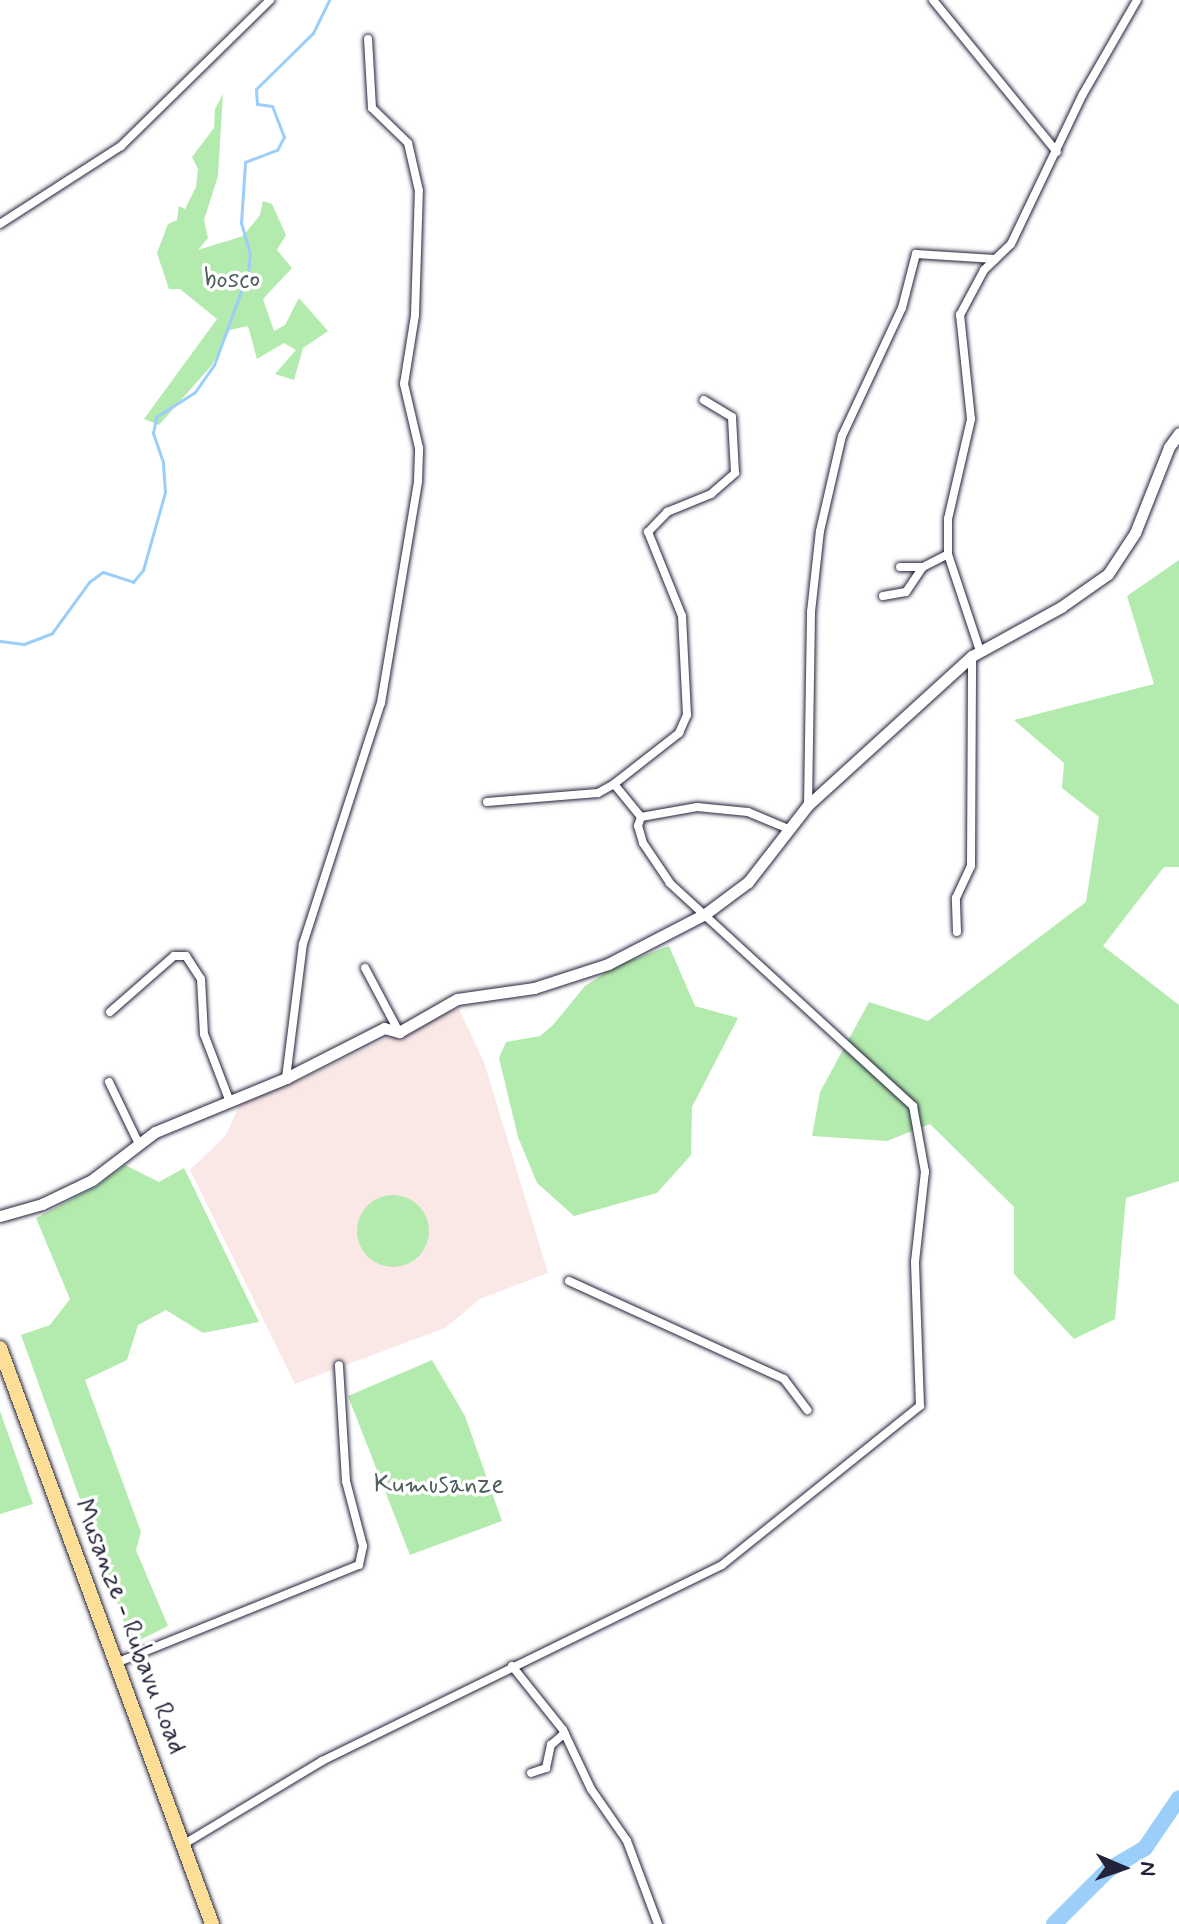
<!DOCTYPE html>
<style>
body{margin:0}
#map{position:relative;width:1179px;height:1924px;overflow:hidden;background:#fff;font-family:Mynerve,sans-serif}
div>[style]{position:absolute}
[style*='--x']{left:calc(var(--x)*1px);top:calc(var(--y)*1px);width:calc(var(--w)*1px);rotate:calc(var(--a)*1deg)}
.built>*{inset:0;background:#fae8e7}
.green>*{inset:0;background:#b3eaad}
.round{border-radius:50%}
.stream>*{height:3px;margin:-1.5px;padding:0 1.5px;transform-origin:1.5px;border-radius:1.5px;background:#9bcff9}
.river>*{height:16px;margin:-8px;padding:0 8px;transform-origin:8px;border-radius:8px;background:#9bcff9}
.roads{filter:drop-shadow(0 0 2px #22223b) drop-shadow(0 0 2px #22223b)}
.street>*{height:8px;margin:-4px;padding:0 4px;transform-origin:4px;border-radius:4px;background:#fff}
.secondary>*{height:11px;margin:-5.5px;padding:0 5.5px;transform-origin:5.5px;border-radius:5.5px;background:#fff}
.highway>*{height:14px;margin:-7px;padding:0 7px;transform-origin:7px;border-radius:7px;background:#fdde96}
span{translate:-50% -50%;white-space:nowrap;text-align:center;line-height:1.15;-webkit-text-stroke:7px #fff;paint-order:stroke}
.park-label{font-size:26px;color:#4e5e5d}
.street-label{font-size:26px;color:#22223b}
.north{position:absolute;left:1083px;top:1828px;width:80px;height:80px;-webkit-text-stroke:6px #fff;paint-order:stroke;rotate:92deg;font-size:22px;font-weight:700;line-height:32px;text-align:center;color:#22223b}
.north::after{content:'';display:block;margin:auto;width:28px;height:36px;background:#22223b;clip-path:polygon(50% 0,100% 100%,50% 72%,0 100%)}
</style>
<div id="map">
<div class="built">
<i style="clip-path:polygon(459px 1009px,484px 1062px,548px 1273px,480px 1299px,445px 1328px,295px 1384px,190px 1170px,226px 1135px,241px 1101px,298px 1081px,435px 1015px)"></i>
</div>
<div class="green">
<i style="clip-path:polygon(223px 94px,218px 176px,204px 220px,208px 238px,198px 250px,243px 236px,260px 215px,263px 201px,272px 204px,286px 235px,277px 250px,292px 268px,263px 299px,274px 331px,285px 325px,299px 298px,328px 331px,303px 348px,294px 380px,275px 374px,296px 350px,284px 343px,257px 359px,248px 326px,230px 330px,212px 365px,159px 425px,144px 419px,217px 319px,180px 289px,169px 289px,157px 253px,168px 224px,177px 220px,179px 206px,185px 209px,196px 187px,198px 169px,192px 157px,214px 128px,215px 109px)"></i>
<i style="clip-path:polygon(1179px 560px,1179px 867px,1164px 867px,1103px 946px,1179px 1005px,1179px 1181px,1126px 1198px,1115px 1319px,1074px 1339px,1014px 1274px,1014px 1207px,930px 1124px,887px 1141px,812px 1136px,820px 1092px,869px 1002px,928px 1021px,1086px 902px,1099px 817px,1062px 788px,1064px 763px,1014px 720px,1154px 684px,1127px 596px)"></i>
<i style="clip-path:polygon(669px 946px,695px 1006px,738px 1018px,692px 1107px,691px 1155px,657px 1193px,574px 1216px,537px 1183px,518px 1137px,499px 1058px,506px 1042px,540px 1036px,553px 1025px,585px 986px,616px 966px)"></i>
<i style="clip-path:polygon(125px 1165px,159px 1182px,184px 1168px,259px 1322px,203px 1333px,166px 1310px,138px 1325px,127px 1360px,85px 1380px,141px 1532px,136px 1550px,168px 1626px,132px 1644px,21px 1335px,50px 1325px,70px 1299px,36px 1218px,97px 1186px)"></i>
<i class="round" style="left:357px;top:1195px;width:72px;height:72px"></i>
<i style="clip-path:polygon(432px 1360px,465px 1416px,502px 1521px,410px 1555px,348px 1396px)"></i>
<i style="clip-path:polygon(0 1411px,33px 1504px,0 1514px)"></i>
</div>
<div class="stream">
<i style="--x:0;--y:641;--w:24;--a:7"></i>
<i style="--x:24;--y:644;--w:30;--a:-21"></i>
<i style="--x:52;--y:633;--w:63;--a:-54"></i>
<i style="--x:89;--y:582;--w:17;--a:-36"></i>
<i style="--x:103;--y:572;--w:32;--a:18"></i>
<i style="--x:133;--y:582;--w:16;--a:-50"></i>
<i style="--x:143;--y:570;--w:81;--a:-74.2"></i>
<i style="--x:165;--y:492;--w:30;--a:-94"></i>
<i style="--x:163;--y:462;--w:31;--a:-109"></i>
<i style="--x:153;--y:433;--w:16;--a:-79"></i>
<i style="--x:156;--y:417;--w:46;--a:-32.7"></i>
<i style="--x:195;--y:392;--w:33;--a:-55"></i>
<i style="--x:214;--y:365;--w:99;--a:-69.9"></i>
<i style="--x:248;--y:272;--w:18;--a:-84"></i>
<i style="--x:250;--y:254;--w:32;--a:-106"></i>
<i style="--x:241;--y:223;--w:61;--a:-86.2"></i>
<i style="--x:245;--y:162;--w:34;--a:-21"></i>
<i style="--x:277;--y:150;--w:15;--a:-62"></i>
<i style="--x:284;--y:137;--w:33;--a:-111"></i>
<i style="--x:272;--y:106;--w:15;--a:-172"></i>
<i style="--x:257;--y:104;--w:15;--a:-94"></i>
<i style="--x:256;--y:89;--w:80;--a:-44.5"></i>
<i style="--x:313;--y:33;--w:37;--a:-64"></i>
</div>
<div class="river">
<i style="--x:1054;--y:1924;--w:76;--a:-45"></i>
<i style="--x:1108;--y:1870;--w:43;--a:-30.7"></i>
<i style="--x:1145;--y:1848;--w:60;--a:-55.8"></i>
</div>
<div class="roads">
<div class="street">
<i style="--x:933;--y:0;--w:196;--a:50.8"></i>
<i style="--x:0;--y:224;--w:144;--a:-32.8"></i>
<i style="--x:121;--y:146;--w:209;--a:-44.4"></i>
<i style="--x:900;--y:567;--w:23;--a:0"></i>
<i style="--x:923;--y:567;--w:28;--a:-27"></i>
<i style="--x:883;--y:596;--w:23;--a:-10"></i>
<i style="--x:906;--y:592;--w:30;--a:-56"></i>
<i style="--x:980;--y:651;--w:102;--a:-108.3"></i>
<i style="--x:948;--y:554;--w:35;--a:-90"></i>
<i style="--x:948;--y:519;--w:103;--a:-77"></i>
<i style="--x:971;--y:419;--w:105;--a:-96"></i>
<i style="--x:960;--y:315;--w:51;--a:-61.9"></i>
<i style="--x:984;--y:270;--w:37;--a:-44"></i>
<i style="--x:1011;--y:244;--w:166;--a:-64.4"></i>
<i style="--x:1083;--y:94;--w:108;--a:-60.1"></i>
<i style="--x:614;--y:784;--w:83;--a:-38.1"></i>
<i style="--x:679;--y:733;--w:20;--a:-66"></i>
<i style="--x:687;--y:715;--w:99;--a:-92.9"></i>
<i style="--x:682;--y:616;--w:91;--a:-112"></i>
<i style="--x:648;--y:532;--w:28;--a:-46"></i>
<i style="--x:667;--y:512;--w:48;--a:-22.2"></i>
<i style="--x:711;--y:494;--w:32;--a:-41"></i>
<i style="--x:735;--y:473;--w:56;--a:-93.1"></i>
<i style="--x:732;--y:417;--w:33;--a:-149"></i>
<i style="--x:487;--y:802;--w:111;--a:-4.6"></i>
<i style="--x:598;--y:793;--w:18;--a:-29"></i>
<i style="--x:614;--y:784;--w:43;--a:50.7"></i>
<i style="--x:641;--y:817;--w:57;--a:-10.1"></i>
<i style="--x:697;--y:807;--w:51;--a:5.6"></i>
<i style="--x:748;--y:812;--w:41;--a:22.8"></i>
<i style="--x:808;--y:805;--w:193;--a:-89.1"></i>
<i style="--x:811;--y:612;--w:81;--a:-83.7"></i>
<i style="--x:820;--y:531;--w:98;--a:-77"></i>
<i style="--x:842;--y:436;--w:141;--a:-64.9"></i>
<i style="--x:902;--y:308;--w:56;--a:-75.5"></i>
<i style="--x:916;--y:254;--w:79;--a:3.6"></i>
<i style="--x:957;--y:932;--w:34;--a:-92"></i>
<i style="--x:956;--y:898;--w:35;--a:-65"></i>
<i style="--x:971;--y:866;--w:210;--a:-89.7"></i>
<i style="--x:365;--y:968;--w:72;--a:62"></i>
<i style="--x:110;--y:1012;--w:85;--a:-41.2"></i>
<i style="--x:174;--y:956;--w:12;--a:0"></i>
<i style="--x:186;--y:956;--w:27;--a:57"></i>
<i style="--x:201;--y:979;--w:55;--a:86.9"></i>
<i style="--x:204;--y:1034;--w:73;--a:69.1"></i>
<i style="--x:286;--y:1078;--w:135;--a:-82.8"></i>
<i style="--x:303;--y:944;--w:253;--a:-72.1"></i>
<i style="--x:381;--y:703;--w:225;--a:-80.5"></i>
<i style="--x:418;--y:481;--w:33;--a:-88"></i>
<i style="--x:419;--y:448;--w:66;--a:-103.2"></i>
<i style="--x:404;--y:384;--w:70;--a:-80.9"></i>
<i style="--x:415;--y:315;--w:124;--a:-88.2"></i>
<i style="--x:419;--y:191;--w:49;--a:-102.9"></i>
<i style="--x:408;--y:143;--w:50;--a:-135.8"></i>
<i style="--x:372;--y:108;--w:69;--a:-93.3"></i>
<i style="--x:109;--y:1082;--w:69;--a:64.2"></i>
<i style="--x:569;--y:1281;--w:236;--a:24.5"></i>
<i style="--x:784;--y:1379;--w:39;--a:53"></i>
<i style="--x:116;--y:1663;--w:262;--a:-22"></i>
<i style="--x:359;--y:1565;--w:19;--a:-78"></i>
<i style="--x:363;--y:1546;--w:67;--a:-104.7"></i>
<i style="--x:346;--y:1481;--w:116;--a:-93.5"></i>
<i style="--x:512;--y:1666;--w:82;--a:51.4"></i>
<i style="--x:563;--y:1730;--w:65;--a:64.6"></i>
<i style="--x:591;--y:1789;--w:63;--a:55.3"></i>
<i style="--x:627;--y:1841;--w:89;--a:69.5"></i>
<i style="--x:531;--y:1773;--w:16;--a:-18"></i>
<i style="--x:546;--y:1768;--w:24;--a:-78"></i>
<i style="--x:551;--y:1745;--w:18;--a:-41"></i>
<i style="--x:184;--y:1844;--w:161;--a:-31"></i>
<i style="--x:322;--y:1761;--w:445;--a:-26.1"></i>
<i style="--x:722;--y:1565;--w:254;--a:-38.8"></i>
<i style="--x:920;--y:1406;--w:144;--a:-92"></i>
<i style="--x:915;--y:1262;--w:91;--a:-83.7"></i>
<i style="--x:925;--y:1172;--w:67;--a:-100.3"></i>
<i style="--x:913;--y:1106;--w:330;--a:-137.5"></i>
<i style="--x:670;--y:883;--w:48;--a:-124"></i>
<i style="--x:643;--y:843;--w:18;--a:-106"></i>
<i style="--x:638;--y:826;--w:9;--a:-72"></i>
</div>
<div class="secondary">
<i style="--x:0;--y:1216;--w:44;--a:-15.9"></i>
<i style="--x:42;--y:1204;--w:55;--a:-25.6"></i>
<i style="--x:92;--y:1180;--w:79;--a:-37.3"></i>
<i style="--x:155;--y:1132;--w:142;--a:-22.4"></i>
<i style="--x:286;--y:1078;--w:110;--a:-27"></i>
<i style="--x:384;--y:1028;--w:16;--a:15"></i>
<i style="--x:399;--y:1032;--w:67;--a:-29.6"></i>
<i style="--x:457;--y:999;--w:78;--a:-8.1"></i>
<i style="--x:534;--y:988;--w:78;--a:-18"></i>
<i style="--x:608;--y:964;--w:109;--a:-27.3"></i>
<i style="--x:705;--y:914;--w:54;--a:-36.7"></i>
<i style="--x:748;--y:882;--w:98;--a:-52.1"></i>
<i style="--x:808;--y:805;--w:222;--a:-42.3"></i>
<i style="--x:972;--y:656;--w:102;--a:-28.8"></i>
<i style="--x:1061;--y:607;--w:57;--a:-35.1"></i>
<i style="--x:1108;--y:574;--w:49;--a:-56.6"></i>
<i style="--x:1135;--y:533;--w:92;--a:-68.4"></i>
<i style="--x:1169;--y:447;--w:17;--a:-54"></i>
</div>
<div class="highway">
<i style="--x:0;--y:1348;--w:614;--a:69.79"></i>
</div>
</div>
<div class="park-label">
<span style="left:232px;top:281px">bosco</span>
<span style="left:439px;top:1486px">Kumusanze</span>
</div>
<div class="street-label">
<span style="left:129px;top:1627px;rotate:69deg">Musanze - Rubavu Road</span>
</div>
<div class="north">N</div>
</div>
